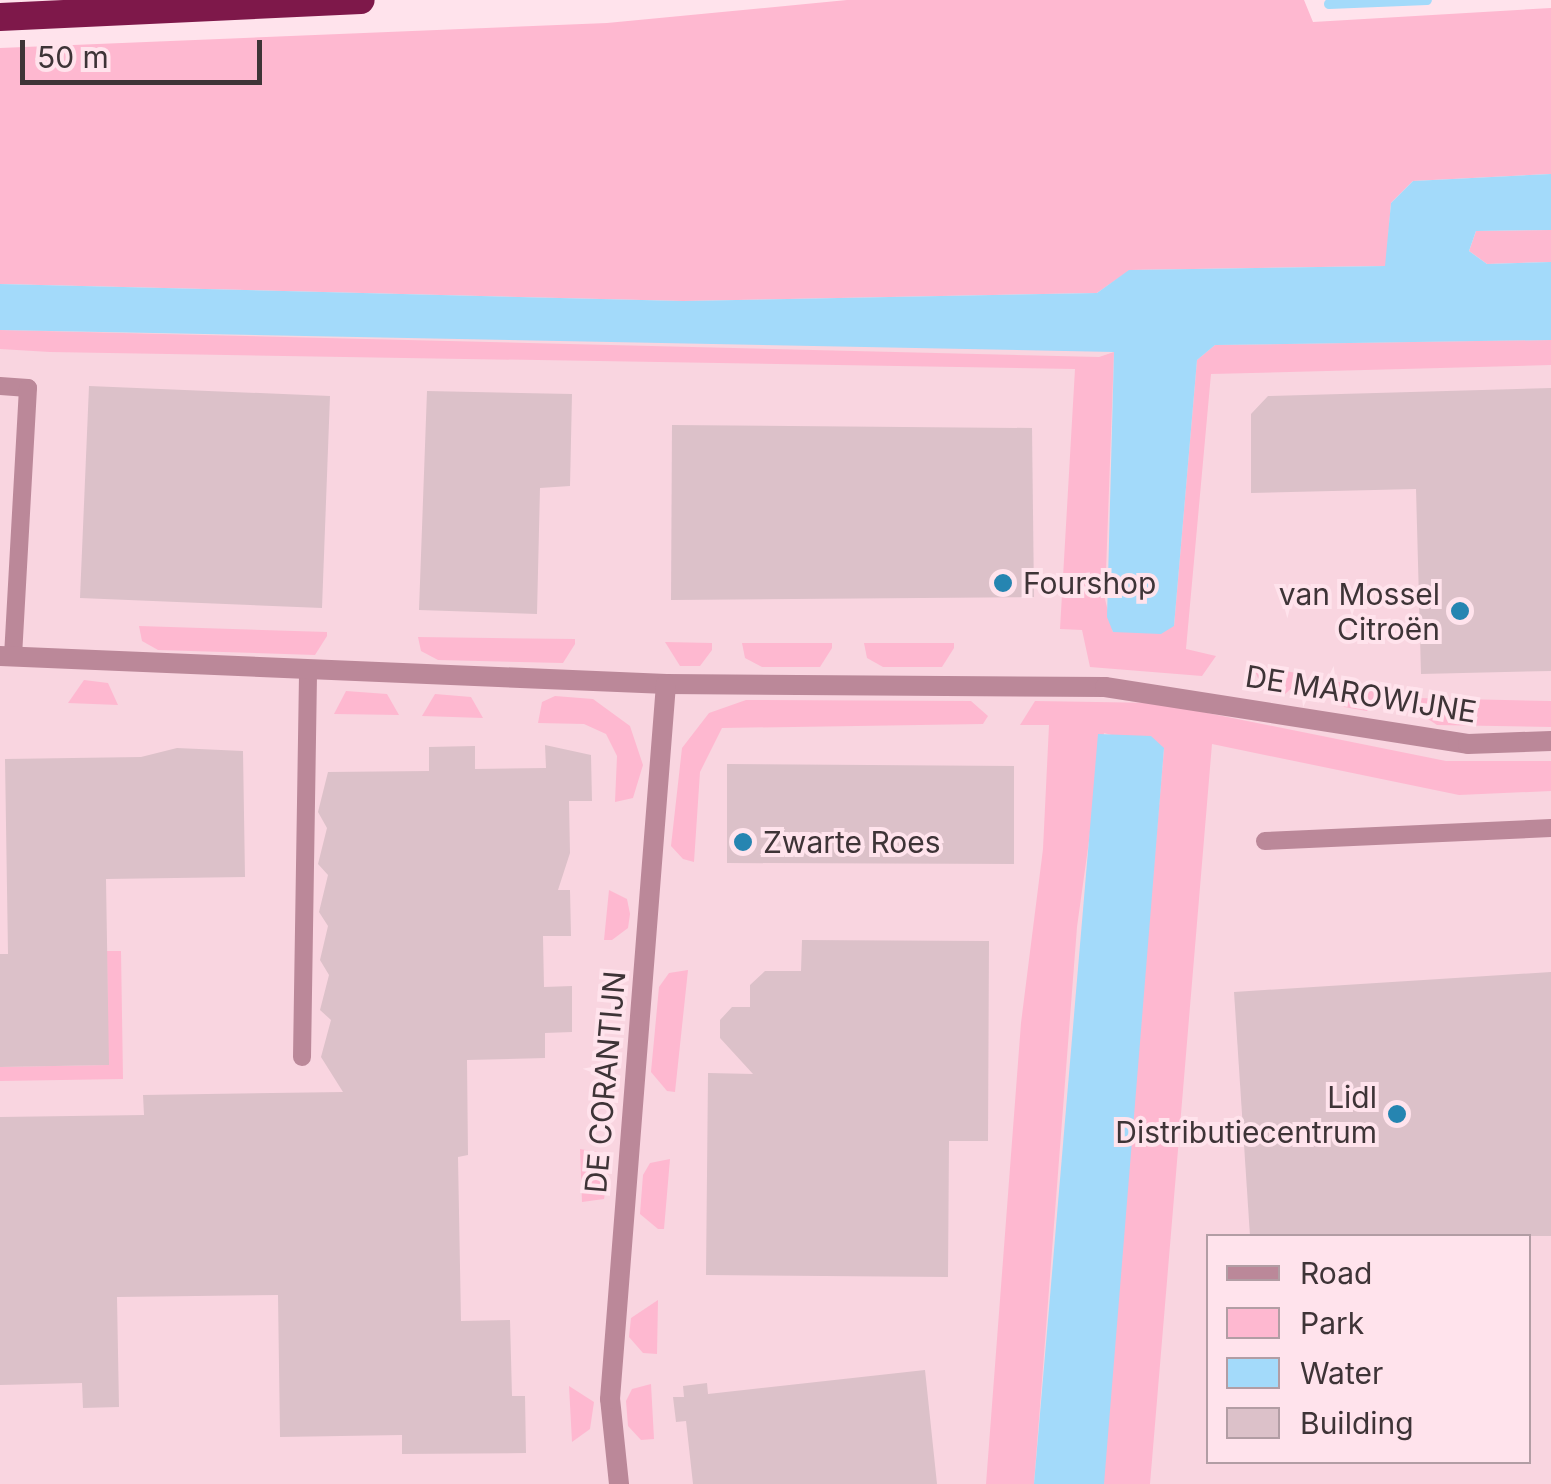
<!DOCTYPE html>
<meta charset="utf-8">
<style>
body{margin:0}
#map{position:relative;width:1551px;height:1484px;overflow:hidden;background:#ffe3ec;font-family:Inter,sans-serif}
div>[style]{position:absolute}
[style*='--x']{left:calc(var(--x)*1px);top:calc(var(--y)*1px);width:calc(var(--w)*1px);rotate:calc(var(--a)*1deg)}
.built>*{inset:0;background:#f9d5e0}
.green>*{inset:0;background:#feb8d0}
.water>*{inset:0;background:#a3dafa}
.stream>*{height:10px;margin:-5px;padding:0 5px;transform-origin:5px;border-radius:5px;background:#a3dafa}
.building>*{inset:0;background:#dcc1c9}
.service>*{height:18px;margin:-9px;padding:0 9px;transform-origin:9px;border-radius:9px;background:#b89}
.minor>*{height:20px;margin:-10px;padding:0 10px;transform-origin:10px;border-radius:10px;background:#b89}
.trunk>*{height:28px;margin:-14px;padding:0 14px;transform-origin:14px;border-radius:14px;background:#7e184a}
.dots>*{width:28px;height:28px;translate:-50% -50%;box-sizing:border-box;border:5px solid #ffe3ec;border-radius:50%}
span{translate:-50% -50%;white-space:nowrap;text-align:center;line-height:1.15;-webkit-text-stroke:8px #ffe3ec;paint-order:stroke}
.poi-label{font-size:30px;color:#3e3437}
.left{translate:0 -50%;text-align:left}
.right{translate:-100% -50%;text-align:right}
.street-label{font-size:30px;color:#3e3437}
.legend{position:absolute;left:1206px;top:1234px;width:325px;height:230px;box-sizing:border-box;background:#ffe3ec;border:2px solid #b29da4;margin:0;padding:12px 18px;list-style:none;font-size:30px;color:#3e3437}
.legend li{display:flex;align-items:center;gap:20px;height:50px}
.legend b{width:50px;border:2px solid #b29da4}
.scale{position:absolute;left:20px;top:40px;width:242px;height:45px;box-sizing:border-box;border:5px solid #3e3437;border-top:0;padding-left:12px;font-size:30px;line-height:35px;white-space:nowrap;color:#3e3437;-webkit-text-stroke:8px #ffe3ec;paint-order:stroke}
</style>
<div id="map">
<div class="built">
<i style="clip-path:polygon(evenodd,1551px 289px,1551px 1484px,0 1484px,0 303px,1083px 308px,1551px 289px,1208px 1236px,1528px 1236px,1528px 1462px,1208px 1462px,1208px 1236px)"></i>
</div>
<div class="green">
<i style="clip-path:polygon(847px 0,1304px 0,1313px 22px,1551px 8px,1551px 174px,1413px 181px,1391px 203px,1386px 266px,1130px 270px,1097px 293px,683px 301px,0 284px,0 48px,607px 23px)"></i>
<i style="clip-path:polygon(1551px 230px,1551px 262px,1487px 264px,1469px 251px,1476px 231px)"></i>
<i style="clip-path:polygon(0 330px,1099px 357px,1114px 352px,1105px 599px,1113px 632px,1174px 626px,1197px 360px,1215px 345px,1551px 340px,1551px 365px,1211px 374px,1186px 649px,1216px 656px,1202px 676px,1090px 667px,1082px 630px,1060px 629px,1075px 369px,50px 352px,0 349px)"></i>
<i style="clip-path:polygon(139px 626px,327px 632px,327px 636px,315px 655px,158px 650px,142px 641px)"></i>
<i style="clip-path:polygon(418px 637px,575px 639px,575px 644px,563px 663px,438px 660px,421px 651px)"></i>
<i style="clip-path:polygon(665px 642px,712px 643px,712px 650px,700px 666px,680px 666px)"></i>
<i style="clip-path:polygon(742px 643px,832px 643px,832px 648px,820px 667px,762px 667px,745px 658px)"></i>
<i style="clip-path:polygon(864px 643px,954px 643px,954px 648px,942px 667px,883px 667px,867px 658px)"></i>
<i style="clip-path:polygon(1252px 664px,1301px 674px,1300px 681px,1285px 694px,1263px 690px)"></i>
<i style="clip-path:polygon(84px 680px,108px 683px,118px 705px,68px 703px)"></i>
<i style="clip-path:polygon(1333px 681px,1382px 690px,1381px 697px,1367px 711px,1344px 707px)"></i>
<i style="clip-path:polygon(346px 691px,387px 694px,399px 715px,334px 714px)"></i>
<i style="clip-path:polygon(435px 694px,471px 697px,483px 718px,422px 716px)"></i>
<i style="clip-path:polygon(555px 696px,593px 699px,630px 726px,643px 765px,633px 798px,615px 802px,617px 756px,606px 734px,584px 724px,538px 723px,542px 702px)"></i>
<i style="clip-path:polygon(1417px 698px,1551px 701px,1551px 727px,1437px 725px,1419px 713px)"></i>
<i style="clip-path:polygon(746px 700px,971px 701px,988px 716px,983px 724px,722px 728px,700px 772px,694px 862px,683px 859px,671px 846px,682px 748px,709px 713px)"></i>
<i style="clip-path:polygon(1035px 701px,1158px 703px,1446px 761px,1551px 761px,1551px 791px,1459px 795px,1212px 744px,1150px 1484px,1104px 1484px,1102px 1463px,1164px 749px,1104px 733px,1077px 927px,1034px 1484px,986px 1484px,1021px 1023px,1043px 849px,1049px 725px,1020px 725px)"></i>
<i style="clip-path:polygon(609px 890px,627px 899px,630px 914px,628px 928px,612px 940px,604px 940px)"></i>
<i style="clip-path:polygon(107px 951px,121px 951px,123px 1079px,0 1081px,0 1067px,108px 1065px)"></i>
<i style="clip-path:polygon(688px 970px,675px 1092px,667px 1091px,651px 1072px,659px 987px,669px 973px)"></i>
<i style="clip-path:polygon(580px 1149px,603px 1153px,610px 1164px,604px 1199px,582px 1202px)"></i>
<i style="clip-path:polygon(670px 1159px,664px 1229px,658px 1229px,640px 1214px,643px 1175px,650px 1163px)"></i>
<i style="clip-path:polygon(658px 1300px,657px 1354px,643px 1353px,629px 1337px,631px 1318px)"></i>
<i style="clip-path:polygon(651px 1384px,654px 1439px,641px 1440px,628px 1426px,626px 1401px,632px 1389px)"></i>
<i style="clip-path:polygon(569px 1386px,594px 1402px,590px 1429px,572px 1442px)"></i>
</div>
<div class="water">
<i style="clip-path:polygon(1551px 174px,1551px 230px,1476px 231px,1469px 251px,1487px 264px,1551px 262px,1551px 340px,1215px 345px,1197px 360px,1174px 626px,1161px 634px,1113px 632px,1107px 617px,1114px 352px,0 330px,0 284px,683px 301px,1097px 293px,1129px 270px,1385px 266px,1391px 203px,1413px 181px)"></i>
<i style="clip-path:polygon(1098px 734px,1151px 736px,1164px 748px,1104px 1484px,1034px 1484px)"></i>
</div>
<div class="stream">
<i style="--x:1329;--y:4;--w:98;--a:-2.3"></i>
</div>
<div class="building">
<i style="clip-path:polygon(89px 386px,330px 396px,322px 608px,80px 598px)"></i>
<i style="clip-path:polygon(1551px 388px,1551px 671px,1421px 674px,1416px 489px,1251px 493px,1251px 414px,1268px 396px)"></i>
<i style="clip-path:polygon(427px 391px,572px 394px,570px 486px,540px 488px,537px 614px,419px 610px)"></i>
<i style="clip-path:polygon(672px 425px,1032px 428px,1034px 597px,671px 600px)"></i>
<i style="clip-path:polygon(545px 745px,591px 755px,592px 801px,569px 801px,570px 853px,558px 890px,570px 890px,571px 936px,543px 936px,544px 987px,572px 986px,572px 1032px,545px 1033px,545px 1058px,467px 1060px,468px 1155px,458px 1157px,461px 1321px,510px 1320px,512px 1396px,525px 1396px,526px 1453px,402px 1454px,402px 1435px,280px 1437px,278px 1295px,117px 1297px,119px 1407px,83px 1408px,82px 1383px,0 1385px,0 1117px,144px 1115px,143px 1095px,343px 1092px,321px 1057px,331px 1020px,320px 1010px,329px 975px,320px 960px,328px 926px,319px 912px,328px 875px,318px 864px,327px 828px,318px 812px,328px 772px,429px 771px,429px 747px,475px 746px,475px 769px,546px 768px)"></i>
<i style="clip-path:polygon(177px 748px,243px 751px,245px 877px,106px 879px,109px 1065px,0 1067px,0 954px,8px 954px,5px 759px,141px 757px)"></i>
<i style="clip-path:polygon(727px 764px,1014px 766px,1014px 864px,727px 863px)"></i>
<i style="clip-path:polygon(802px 940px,989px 941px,988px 1141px,949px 1141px,948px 1277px,706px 1275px,708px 1073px,753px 1074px,720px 1038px,720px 1020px,732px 1007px,750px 1007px,750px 985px,765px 971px,801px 971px)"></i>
<i style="clip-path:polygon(1551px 972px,1551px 1236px,1250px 1236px,1234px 992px)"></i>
<i style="clip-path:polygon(925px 1370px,937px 1484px,693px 1484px,686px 1421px,676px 1422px,673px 1397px,684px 1397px,683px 1386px,707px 1383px,708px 1394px)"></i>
</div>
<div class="service">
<i style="--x:0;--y:386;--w:28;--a:4"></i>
<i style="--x:28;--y:388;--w:269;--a:93.2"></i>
<i style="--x:1265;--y:841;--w:286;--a:-2.6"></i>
<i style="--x:302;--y:1057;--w:387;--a:-89.1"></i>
</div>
<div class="minor">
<i style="--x:0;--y:656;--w:667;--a:2.41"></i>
<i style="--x:666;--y:684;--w:439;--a:0.4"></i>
<i style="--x:1105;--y:687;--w:367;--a:8.9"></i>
<i style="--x:1468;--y:744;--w:83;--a:-2.1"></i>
<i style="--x:619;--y:1484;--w:85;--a:-96"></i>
<i style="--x:610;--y:1399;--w:717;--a:-85.52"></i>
</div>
<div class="trunk">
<i style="--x:0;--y:17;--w:361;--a:-2.7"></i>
</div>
<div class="dots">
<i style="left:1003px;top:583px;background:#2685b1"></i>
<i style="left:1460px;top:611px;background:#2685b1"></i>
<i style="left:743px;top:842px;background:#2685b1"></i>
<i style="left:1397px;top:1114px;background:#2685b1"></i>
</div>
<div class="poi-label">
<span class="left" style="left:1023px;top:583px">Fourshop</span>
<span class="right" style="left:1440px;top:611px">van Mossel<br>Citroën</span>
<span class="left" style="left:763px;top:842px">Zwarte Roes</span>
<span class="right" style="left:1377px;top:1114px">Lidl<br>Distributiecentrum</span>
</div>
<div class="street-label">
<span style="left:1361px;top:694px;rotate:9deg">DE MAROWIJNE</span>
<span style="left:605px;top:1082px;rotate:-85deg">DE CORANTIJN</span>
</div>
<ul class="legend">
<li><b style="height:12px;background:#b89"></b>Road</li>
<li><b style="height:28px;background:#feb8d0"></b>Park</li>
<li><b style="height:28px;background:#a3dafa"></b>Water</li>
<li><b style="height:28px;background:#dcc1c9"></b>Building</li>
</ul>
<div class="scale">50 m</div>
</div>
